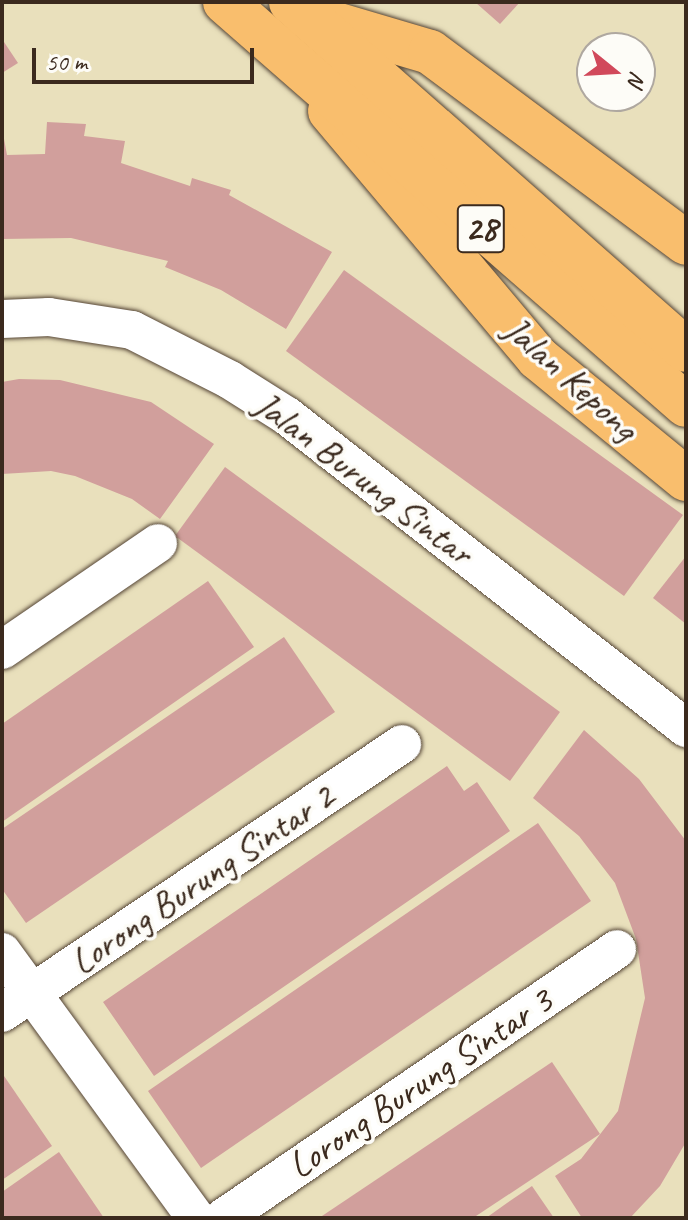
<!DOCTYPE html>
<style>
body{margin:0}
#map{position:relative;width:688px;height:1220px;overflow:hidden;background:#e9e0bc;font-family:Caveat,sans-serif}
div>[style]{position:absolute}
[style*='--x']{left:calc(var(--x)*1px);top:calc(var(--y)*1px);width:calc(var(--w)*1px);rotate:calc(var(--a)*1deg)}
.building>*{inset:0;background:#d19f9c}
.roads{filter:drop-shadow(0 0 2px #554536) drop-shadow(0 0 2px #554536)}
.minor>*{height:38px;margin:-19px;padding:0 19px;transform-origin:19px;border-radius:19px;background:#fff}
.major>*{height:44px;margin:-22px;padding:0 22px;transform-origin:22px;border-radius:22px;background:#f9be6d}
.highway>*{height:44px;margin:-22px;padding:0 22px;transform-origin:22px;border-radius:22px;background:#f9be6d}
span{translate:-50% -50%;white-space:nowrap;text-align:center;line-height:1.15;-webkit-text-stroke:7px #fdfcf7;paint-order:stroke}
.shield-label span{padding:2px 6px;background:#fdfcf7;border:2px solid;border-radius:6px;-webkit-text-stroke-width:0}
.shield-label{font-size:36px;color:#3b2a1e;font-weight:700}
.street-label{font-size:38px;color:#3b2a1e}
.frame{position:absolute;inset:0;border:4px solid #3b2a1e;pointer-events:none}
.north{position:absolute;left:576px;top:32px;width:80px;height:80px;box-sizing:border-box;background:#fdfcf7;border:2px solid #afa8a0;border-radius:50%;rotate:108deg;font-size:22px;font-weight:700;line-height:32px;text-align:center;color:#3b2a1e}
.north::after{content:'';display:block;margin:auto;width:28px;height:36px;background:#d1495b;clip-path:polygon(50% 0,100% 100%,50% 72%,0 100%)}
.scale{position:absolute;left:32px;top:48px;width:222px;height:36px;box-sizing:border-box;border:4px solid #3b2a1e;border-top:0;padding-left:10px;font-size:24px;line-height:28px;white-space:nowrap;color:#3b2a1e;-webkit-text-stroke:6px #fdfcf7;paint-order:stroke}
</style>
<div id="map">
<div class="building">
<i style="clip-path:polygon(475px 2px,520px 2px,500px 24px)"></i>
<i style="clip-path:polygon(2px 39px,18px 63px,2px 73px)"></i>
<i style="clip-path:polygon(47px 122px,86px 124px,84px 136px,125px 141px,121px 163px,190px 186px,192px 178px,231px 190px,229px 195px,332px 252px,286px 329px,221px 290px,165px 267px,168px 261px,71px 238px,2px 239px,2px 128px,7px 155px,45px 154px)"></i>
<i style="clip-path:polygon(344px 270px,683px 515px,624px 596px,286px 351px)"></i>
<i style="clip-path:polygon(19px 379px,60px 380px,151px 402px,214px 444px,160px 519px,132px 499px,75px 476px,51px 471px,2px 474px,2px 382px)"></i>
<i style="clip-path:polygon(225px 467px,560px 712px,510px 781px,175px 536px)"></i>
<i style="clip-path:polygon(686px 556px,686px 624px,653px 598px)"></i>
<i style="clip-path:polygon(208px 581px,254px 647px,2px 822px,2px 724px)"></i>
<i style="clip-path:polygon(284px 637px,335px 712px,26px 923px,2px 889px,2px 829px)"></i>
<i style="clip-path:polygon(584px 730px,639px 779px,686px 841px,686px 1142px,660px 1186px,630px 1218px,582px 1218px,555px 1176px,581px 1159px,618px 1111px,645px 998px,636px 939px,615px 883px,579px 836px,533px 798px)"></i>
<i style="clip-path:polygon(447px 766px,464px 791px,477px 782px,510px 831px,154px 1076px,103px 1002px)"></i>
<i style="clip-path:polygon(538px 823px,591px 901px,201px 1168px,148px 1091px)"></i>
<i style="clip-path:polygon(552px 1062px,600px 1134px,526px 1183px,473px 1218px,319px 1218px)"></i>
<i style="clip-path:polygon(4px 1076px,52px 1146px,2px 1180px,2px 1077px)"></i>
<i style="clip-path:polygon(59px 1152px,104px 1218px,2px 1218px,2px 1192px)"></i>
<i style="clip-path:polygon(532px 1186px,554px 1218px,486px 1218px,507px 1203px)"></i>
</div>
<div class="roads">
<div class="minor">
<i style="--x:2;--y:319;--w:47;--a:-2.4"></i>
<i style="--x:49;--y:317;--w:84;--a:8.9"></i>
<i style="--x:132;--y:330;--w:110;--a:27"></i>
<i style="--x:230;--y:380;--w:67;--a:32.3"></i>
<i style="--x:287;--y:416;--w:507;--a:38.02"></i>
<i style="--x:2;--y:650;--w:189;--a:-34.4"></i>
<i style="--x:2;--y:952;--w:329;--a:53.9"></i>
<i style="--x:2;--y:1013;--w:482;--a:-33.9"></i>
<i style="--x:223;--y:1218;--w:477;--a:-34.3"></i>
</div>
<div class="major">
<i style="--x:305;--y:15;--w:130;--a:16.5"></i>
<i style="--x:430;--y:52;--w:319;--a:36.7"></i>
<i style="--x:330;--y:111;--w:323;--a:49.9"></i>
<i style="--x:538;--y:358;--w:191;--a:39.3"></i>
</div>
<div class="highway">
<i style="--x:225;--y:2;--w:612;--a:41.16"></i>
<i style="--x:291;--y:2;--w:526;--a:41.38"></i>
</div>
</div>
<div class="shield-label">
<span style="left:481px;top:229px">28</span>
</div>
<div class="street-label">
<span style="left:571px;top:378px;rotate:42deg">Jalan Kepong</span>
<span style="left:364px;top:478px;rotate:37deg">Jalan Burung Sintar</span>
<span style="left:202px;top:879px;rotate:-34deg">Lorong Burung Sintar 2</span>
<span style="left:420px;top:1083px;rotate:-34deg">Lorong Burung Sintar 3</span>
</div>
<div class="frame"></div>
<div class="north">N</div>
<div class="scale">50 m</div>
</div>
